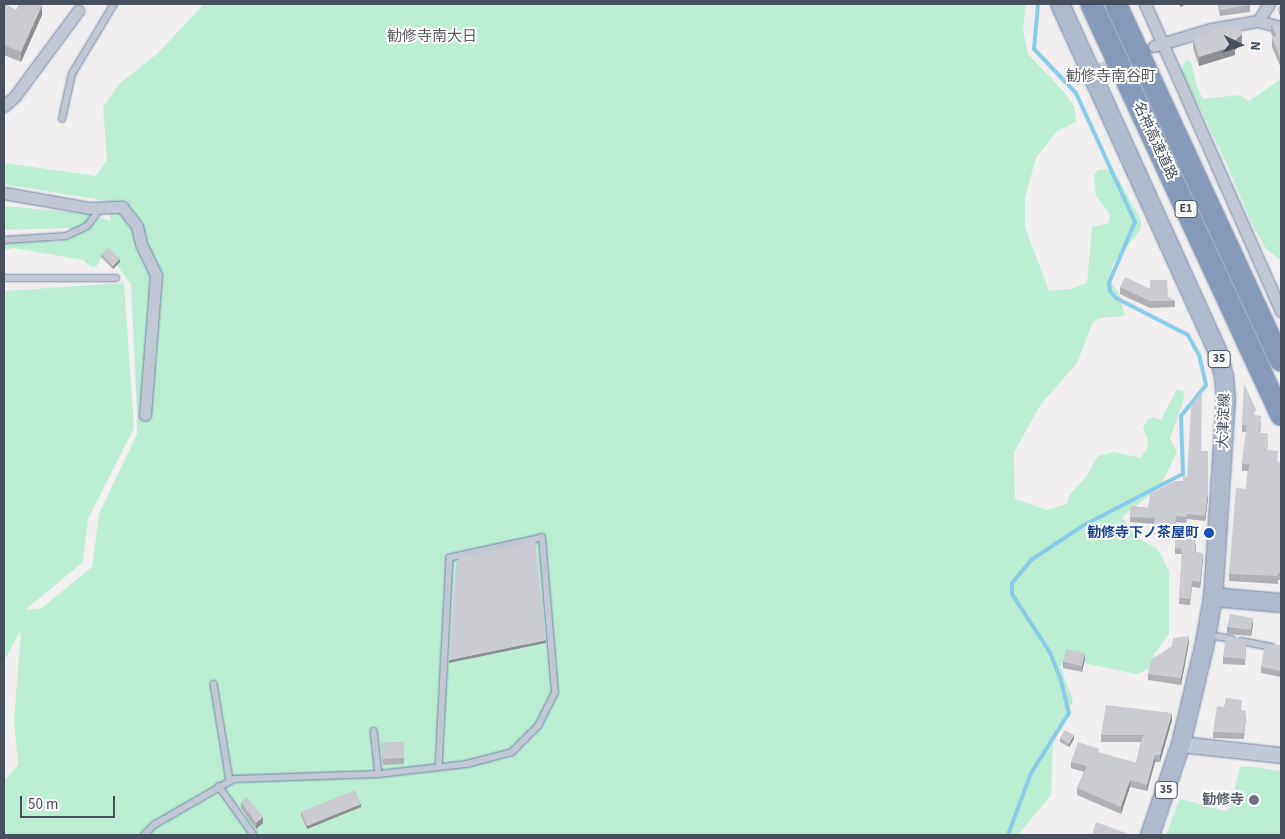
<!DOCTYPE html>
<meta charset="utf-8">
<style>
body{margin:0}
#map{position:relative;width:1285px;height:839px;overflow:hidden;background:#f0eeee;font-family:"Source Sans 3","Noto Sans JP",sans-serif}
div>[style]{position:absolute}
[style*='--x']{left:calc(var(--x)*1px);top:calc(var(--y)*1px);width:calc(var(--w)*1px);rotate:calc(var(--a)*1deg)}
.green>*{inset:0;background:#bceed4}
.stream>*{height:4px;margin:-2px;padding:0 2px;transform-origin:2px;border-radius:2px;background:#8accea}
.street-tunnel>*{height:11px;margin-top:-5.5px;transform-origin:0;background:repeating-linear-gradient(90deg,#ceced1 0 11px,transparent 0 16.5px)}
.roads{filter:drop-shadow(0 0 1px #7186a8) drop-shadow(0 0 1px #7186a8)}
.lane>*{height:5.5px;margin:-2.75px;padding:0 2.75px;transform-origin:2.75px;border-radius:2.75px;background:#c1c8d3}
.street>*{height:11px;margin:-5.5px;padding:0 5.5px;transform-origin:5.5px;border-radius:5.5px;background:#c1c8d3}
.secondary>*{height:15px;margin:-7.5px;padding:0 7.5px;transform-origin:7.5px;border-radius:7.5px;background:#c1c9d6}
.primary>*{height:18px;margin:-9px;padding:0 9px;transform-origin:9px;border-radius:9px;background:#aebacc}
.highway>*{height:20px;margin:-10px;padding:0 10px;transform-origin:10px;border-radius:10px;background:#869bbc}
.wall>*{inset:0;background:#afafb5}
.shaded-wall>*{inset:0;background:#8e8f93}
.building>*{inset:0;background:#cbccd2}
.dots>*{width:14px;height:14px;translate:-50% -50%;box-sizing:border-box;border:2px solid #fff;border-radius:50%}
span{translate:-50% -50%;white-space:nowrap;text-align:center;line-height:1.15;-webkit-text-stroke:4px #fff;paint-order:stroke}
.shield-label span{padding:1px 4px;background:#fff;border:1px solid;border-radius:4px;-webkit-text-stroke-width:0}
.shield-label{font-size:12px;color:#464f5b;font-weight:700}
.street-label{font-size:14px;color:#464f5b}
.transit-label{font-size:14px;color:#164399;font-weight:700}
.right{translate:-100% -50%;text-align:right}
.worship-label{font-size:14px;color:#5b616d;font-weight:700}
.neighbourhood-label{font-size:15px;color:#5a5d62}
.frame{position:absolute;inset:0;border:5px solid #464f5b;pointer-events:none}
.north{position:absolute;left:1215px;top:20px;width:50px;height:50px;-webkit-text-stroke:4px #fff;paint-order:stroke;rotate:94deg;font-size:14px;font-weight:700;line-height:20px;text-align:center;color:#464f5b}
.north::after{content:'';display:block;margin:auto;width:18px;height:22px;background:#464f5b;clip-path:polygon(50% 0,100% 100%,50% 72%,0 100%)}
.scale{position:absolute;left:20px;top:796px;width:95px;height:22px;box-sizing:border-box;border:2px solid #464f5b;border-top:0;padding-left:6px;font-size:15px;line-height:18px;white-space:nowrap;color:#464f5b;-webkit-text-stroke:4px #fff;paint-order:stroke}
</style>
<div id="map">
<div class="green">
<i style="clip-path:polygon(204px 4px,1026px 4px,1023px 29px,1028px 54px,1063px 91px,1074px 106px,1076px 122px,1057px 131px,1036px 158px,1025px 197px,1025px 227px,1049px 291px,1071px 289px,1087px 283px,1092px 227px,1109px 223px,1110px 215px,1096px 196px,1094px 175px,1098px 170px,1113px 169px,1141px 220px,1141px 229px,1113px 264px,1109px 279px,1119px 294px,1125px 316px,1100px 318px,1093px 322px,1077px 363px,1041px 404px,1014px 452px,1015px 499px,1047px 510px,1067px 504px,1070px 494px,1086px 477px,1098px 456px,1114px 452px,1141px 458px,1147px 448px,1148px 440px,1143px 428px,1147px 420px,1153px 417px,1161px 420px,1177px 389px,1183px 391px,1184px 399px,1170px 439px,1177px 452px,1160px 487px,1122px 517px,1138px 538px,1158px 549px,1169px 571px,1169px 634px,1155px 653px,1151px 668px,1137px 674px,1069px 660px,1060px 666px,1073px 701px,1053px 743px,1051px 795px,1018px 835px,4px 835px,4px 781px,18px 765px,14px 720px,21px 630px,4px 661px,4px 291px,124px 283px,134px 428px,88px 519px,83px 562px,25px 610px,42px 608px,92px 567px,99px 514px,137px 434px,137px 412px,131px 285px,110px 255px,105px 252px,96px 267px,91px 267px,83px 260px,14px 248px,4px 250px,4px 243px,37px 239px,58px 242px,75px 234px,70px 228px,4px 230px,4px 206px,82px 213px,111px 221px,107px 201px,4px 184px,4px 163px,96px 176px,107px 160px,103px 107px,119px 84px,157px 54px)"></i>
<i style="clip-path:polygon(1186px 59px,1191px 62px,1197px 87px,1203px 99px,1240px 95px,1249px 101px,1281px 79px,1281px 260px,1266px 249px,1250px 220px,1226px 162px,1181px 71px)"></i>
<i style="clip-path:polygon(1247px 766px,1281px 771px,1281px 835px,1166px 835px,1178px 802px,1182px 799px,1224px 811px,1230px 808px,1240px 767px)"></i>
</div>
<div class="stream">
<i style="--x:1008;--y:835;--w:66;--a:-69.6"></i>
<i style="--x:1031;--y:773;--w:71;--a:-57.7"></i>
<i style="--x:1069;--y:713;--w:34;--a:-104"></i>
<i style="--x:1061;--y:680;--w:31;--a:-112"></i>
<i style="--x:1049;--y:651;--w:68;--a:-123"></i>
<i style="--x:1012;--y:594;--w:11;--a:-90"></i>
<i style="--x:1012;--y:583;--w:30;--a:-50"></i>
<i style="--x:1031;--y:560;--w:64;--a:-33.4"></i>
<i style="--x:1084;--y:525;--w:111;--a:-27.3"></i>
<i style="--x:1183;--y:474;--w:58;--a:-92"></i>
<i style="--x:1181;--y:416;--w:40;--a:-51"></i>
<i style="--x:1206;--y:385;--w:31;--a:-103"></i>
<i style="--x:1199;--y:355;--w:23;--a:-119"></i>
<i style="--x:1188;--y:335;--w:81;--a:-152.8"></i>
<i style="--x:1116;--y:298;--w:9;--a:-131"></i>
<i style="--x:1110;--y:291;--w:8;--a:-97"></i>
<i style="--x:1109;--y:283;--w:66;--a:-66.9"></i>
<i style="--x:1135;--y:222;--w:142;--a:-114.6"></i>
<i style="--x:1076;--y:93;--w:61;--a:-133.7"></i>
<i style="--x:1034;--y:49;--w:45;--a:-84.9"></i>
</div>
<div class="street-tunnel">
<i style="--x:1100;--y:68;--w:58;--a:-22.2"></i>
</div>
<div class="roads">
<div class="lane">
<i style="--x:62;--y:119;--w:46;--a:-77.5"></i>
<i style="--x:72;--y:74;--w:82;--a:-59"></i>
<i style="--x:4;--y:240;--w:62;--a:-3.7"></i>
<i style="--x:66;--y:236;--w:23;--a:-25"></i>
<i style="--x:87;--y:226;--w:23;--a:-52"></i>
<i style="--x:4;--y:278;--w:112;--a:0"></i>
<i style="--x:1209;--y:635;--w:23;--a:10"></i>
<i style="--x:1241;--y:641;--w:31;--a:11"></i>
<i style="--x:214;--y:684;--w:98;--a:80.6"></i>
<i style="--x:374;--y:731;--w:43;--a:83.4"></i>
<i style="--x:219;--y:786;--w:60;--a:54.5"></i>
<i style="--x:144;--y:835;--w:14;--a:-45"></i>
<i style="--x:154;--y:825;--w:92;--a:-29.9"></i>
<i style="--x:234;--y:779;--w:145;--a:-2"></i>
<i style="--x:379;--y:774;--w:89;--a:-6.5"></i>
<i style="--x:467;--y:764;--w:47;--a:-14.9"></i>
<i style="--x:512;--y:752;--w:37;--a:-45"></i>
<i style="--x:538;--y:726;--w:37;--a:-63"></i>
<i style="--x:555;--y:693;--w:156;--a:-94.8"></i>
<i style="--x:542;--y:538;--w:94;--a:167.7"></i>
<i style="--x:450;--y:558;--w:209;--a:93"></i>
</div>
<div class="street">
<i style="--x:1145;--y:4;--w:336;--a:66.1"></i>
<i style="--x:1258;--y:21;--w:24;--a:15"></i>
<i style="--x:1154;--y:46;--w:59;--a:-16.6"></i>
<i style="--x:1211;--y:29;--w:48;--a:-9.7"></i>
<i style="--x:1258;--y:21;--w:20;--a:-57"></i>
<i style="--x:4;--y:106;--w:15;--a:-42"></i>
<i style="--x:15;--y:96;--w:106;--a:-53.5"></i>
<i style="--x:4;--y:193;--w:86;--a:10"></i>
<i style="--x:89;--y:208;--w:33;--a:-2"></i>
<i style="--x:122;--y:207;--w:24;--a:52"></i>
<i style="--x:137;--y:226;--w:18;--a:77"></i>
<i style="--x:141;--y:244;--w:34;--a:64"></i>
<i style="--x:156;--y:275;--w:140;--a:94.5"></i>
</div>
<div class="secondary">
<i style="--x:1181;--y:744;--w:101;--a:6.3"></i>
</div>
<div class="primary">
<i style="--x:1060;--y:4;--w:380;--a:65.6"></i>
<i style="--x:1217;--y:350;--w:28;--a:75"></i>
<i style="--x:1224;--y:377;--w:21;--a:85"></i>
<i style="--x:1226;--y:398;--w:199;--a:93.7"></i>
<i style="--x:1213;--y:597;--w:47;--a:99.9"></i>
<i style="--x:1205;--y:643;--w:104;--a:103.4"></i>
<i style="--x:1181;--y:744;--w:96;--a:108.8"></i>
<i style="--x:1213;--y:597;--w:68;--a:5"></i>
</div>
<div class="highway">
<i style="--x:1091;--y:4;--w:453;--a:65.2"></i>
<i style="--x:1116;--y:4;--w:393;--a:65.2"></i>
</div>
</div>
<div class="wall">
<i style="clip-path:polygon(4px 4px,16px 10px,42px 15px,21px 62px,4px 55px)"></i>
<i style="clip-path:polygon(1218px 4px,1250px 4px,1250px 12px,1220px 16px)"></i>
<i style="clip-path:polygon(1281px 6px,1281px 19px,1278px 10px,1278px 7px)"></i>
<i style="clip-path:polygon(1271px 24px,1281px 26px,1281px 68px,1272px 47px,1272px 38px,1273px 37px,1271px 33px)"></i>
<i style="clip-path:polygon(1193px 38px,1242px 43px,1235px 50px,1235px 55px,1199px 66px,1193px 48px)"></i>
<i style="clip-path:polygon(101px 254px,120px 262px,113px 269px,101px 257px)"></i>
<i style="clip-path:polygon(1120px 287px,1168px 297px,1175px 301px,1175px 307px,1150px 308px,1120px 294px)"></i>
<i style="clip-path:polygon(1256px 415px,1261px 423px,1260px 433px,1268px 441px,1267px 450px,1278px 462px,1280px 529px,1281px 529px,1281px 580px,1278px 580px,1278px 584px,1229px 581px,1229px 574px,1246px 489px,1248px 471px,1242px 471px,1242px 464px,1246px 432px,1242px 432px,1242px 425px)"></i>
<i style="clip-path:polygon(1201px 451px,1208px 498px,1205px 521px,1187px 519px,1186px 523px,1176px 522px,1175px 537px,1153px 533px,1154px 524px,1130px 522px,1131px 506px,1148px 508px,1183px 481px,1187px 477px)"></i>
<i style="clip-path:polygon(1196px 544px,1196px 552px,1203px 558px,1200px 588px,1192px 587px,1190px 605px,1179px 604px,1182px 554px,1175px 554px,1175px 548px)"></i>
<i style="clip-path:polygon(1253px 624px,1251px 636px,1227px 634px,1227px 627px)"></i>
<i style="clip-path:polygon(1189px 642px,1181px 685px,1148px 680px,1148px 674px)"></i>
<i style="clip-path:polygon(1281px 645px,1281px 677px,1261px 673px,1261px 667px)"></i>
<i style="clip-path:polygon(1246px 647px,1245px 665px,1223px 664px,1223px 657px)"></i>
<i style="clip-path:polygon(1085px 659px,1082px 672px,1063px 668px,1063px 662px)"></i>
<i style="clip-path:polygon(1241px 711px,1246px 717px,1244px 739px,1213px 738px,1213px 732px)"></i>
<i style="clip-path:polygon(1172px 720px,1160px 762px,1155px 762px,1147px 791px,1130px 787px,1121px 814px,1077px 795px,1077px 788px,1084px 772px,1071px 768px,1071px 762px,1099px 753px,1136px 763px,1141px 742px,1101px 742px,1101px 735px)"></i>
<i style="clip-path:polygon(1060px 738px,1074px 739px,1069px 747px,1060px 742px)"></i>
<i style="clip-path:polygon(404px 742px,404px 764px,383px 765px,381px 743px)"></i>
<i style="clip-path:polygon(241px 802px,263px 823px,256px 829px,241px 808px)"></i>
<i style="clip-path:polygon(361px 807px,307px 829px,301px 815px,301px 812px)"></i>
</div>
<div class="shaded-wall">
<i style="clip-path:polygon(1180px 4px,1187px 4px,1180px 7px)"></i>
<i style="clip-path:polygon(42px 5px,42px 15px,21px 62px,21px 52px)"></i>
<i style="clip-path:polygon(1242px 34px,1242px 43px,1235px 50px,1235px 55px,1199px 66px,1199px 57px,1233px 42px)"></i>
<i style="clip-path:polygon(120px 259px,120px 262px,113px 269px,113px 266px)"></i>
<i style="clip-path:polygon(1208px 492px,1208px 498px,1205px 521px,1205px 516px)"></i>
<i style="clip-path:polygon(1203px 553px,1203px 558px,1200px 588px,1200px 582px)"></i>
<i style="clip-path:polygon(1253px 618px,1253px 624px,1251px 636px,1251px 630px)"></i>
<i style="clip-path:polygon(1189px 636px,1189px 642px,1181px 685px,1181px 678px)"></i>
<i style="clip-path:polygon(546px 640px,546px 643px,449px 663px,449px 660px)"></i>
<i style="clip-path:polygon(1085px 653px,1085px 659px,1082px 672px,1082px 666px)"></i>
<i style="clip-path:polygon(1172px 713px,1172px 720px,1160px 762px,1160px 755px)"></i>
<i style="clip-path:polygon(1074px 735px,1074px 739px,1069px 747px,1069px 744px)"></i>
<i style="clip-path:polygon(1155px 755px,1155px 762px,1147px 791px,1147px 785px)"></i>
<i style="clip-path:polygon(1130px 780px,1130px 787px,1121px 814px,1121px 807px)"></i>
<i style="clip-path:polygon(361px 804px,361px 807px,307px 829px,307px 826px)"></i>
<i style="clip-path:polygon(263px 817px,263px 823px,256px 829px,256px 823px)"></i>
</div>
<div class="building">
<i style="clip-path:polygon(4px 4px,16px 10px,19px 4px,40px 4px,42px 5px,21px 52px,4px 45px)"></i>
<i style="clip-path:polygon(1219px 4px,1250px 4px,1250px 5px,1220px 10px)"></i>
<i style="clip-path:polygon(1281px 6px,1281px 15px,1278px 7px)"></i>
<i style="clip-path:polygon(1271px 24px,1281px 26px,1281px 59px,1272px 38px,1276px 35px)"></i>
<i style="clip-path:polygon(1239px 25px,1242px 34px,1233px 42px,1235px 46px,1199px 57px,1193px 38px,1224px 26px)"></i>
<i style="clip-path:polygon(108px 247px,120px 259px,113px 266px,101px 254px)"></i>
<i style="clip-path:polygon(1125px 277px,1150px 289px,1150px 280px,1167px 280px,1168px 297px,1175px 301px,1150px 301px,1120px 287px)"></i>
<i style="clip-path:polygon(1244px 384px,1256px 409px,1254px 415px,1261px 416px,1259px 433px,1268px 433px,1267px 450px,1278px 451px,1277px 462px,1281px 463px,1280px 529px,1281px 529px,1281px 573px,1278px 573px,1278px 576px,1229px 574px,1236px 488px,1246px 489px,1249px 464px,1242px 464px,1247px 425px,1242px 425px)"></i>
<i style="clip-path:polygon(1202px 391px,1201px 451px,1208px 451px,1208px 492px,1205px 516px,1187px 514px,1186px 517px,1176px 516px,1175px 531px,1153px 527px,1155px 518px,1130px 517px,1131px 506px,1148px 508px,1150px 494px,1175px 481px,1183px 481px,1183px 476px,1187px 477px,1191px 406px)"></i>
<i style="clip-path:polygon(1175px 537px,1196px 538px,1195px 552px,1203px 553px,1200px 582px,1192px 581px,1190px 599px,1179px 598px,1182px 549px,1175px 548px)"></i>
<i style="clip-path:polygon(535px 541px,546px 640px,449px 660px,456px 565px,459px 558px)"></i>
<i style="clip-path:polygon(1230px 614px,1253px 618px,1251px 630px,1227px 627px)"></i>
<i style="clip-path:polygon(1189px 636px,1181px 678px,1148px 674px,1151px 660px,1172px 646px,1173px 638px)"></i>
<i style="clip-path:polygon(1226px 637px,1246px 640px,1245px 659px,1223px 657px)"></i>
<i style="clip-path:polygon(1265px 644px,1281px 645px,1281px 671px,1261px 667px)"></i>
<i style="clip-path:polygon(1066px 649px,1085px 653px,1082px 666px,1063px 662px)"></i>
<i style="clip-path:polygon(1226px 698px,1242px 700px,1241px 710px,1246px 711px,1244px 733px,1213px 732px,1217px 706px,1224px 707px)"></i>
<i style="clip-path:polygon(1106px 705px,1172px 713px,1160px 755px,1155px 755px,1147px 785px,1130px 780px,1121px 807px,1077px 788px,1087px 766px,1071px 762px,1078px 742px,1099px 749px,1098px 752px,1136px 763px,1143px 735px,1101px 735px)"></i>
<i style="clip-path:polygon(1065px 730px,1074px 735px,1069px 744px,1060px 738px)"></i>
<i style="clip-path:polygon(404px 742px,404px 758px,383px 759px,381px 743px)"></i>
<i style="clip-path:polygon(355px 790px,361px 804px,307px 826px,301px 812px)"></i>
<i style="clip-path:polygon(247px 797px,263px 817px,256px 823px,241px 802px)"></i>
<i style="clip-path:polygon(1096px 822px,1131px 835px,1092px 835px)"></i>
</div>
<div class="dots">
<i style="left:1209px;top:533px;background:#1a4fb4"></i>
<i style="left:1254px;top:800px;background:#6b7280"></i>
</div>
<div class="shield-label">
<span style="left:1186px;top:209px">E1</span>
<span style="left:1219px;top:359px">35</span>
<span style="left:1166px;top:790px">35</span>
</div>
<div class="street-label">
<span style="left:1155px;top:141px;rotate:65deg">名神高速道路</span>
<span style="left:1224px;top:421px;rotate:-88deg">大津淀線</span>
</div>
<div class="transit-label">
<span class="right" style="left:1199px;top:533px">勧修寺下ノ茶屋町</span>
</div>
<div class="worship-label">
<span class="right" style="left:1244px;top:800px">勧修寺</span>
</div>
<div class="neighbourhood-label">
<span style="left:432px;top:37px">勧修寺南大日</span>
<span style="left:1111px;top:77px">勧修寺南谷町</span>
</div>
<div class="frame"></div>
<div class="north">N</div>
<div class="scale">50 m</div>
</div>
